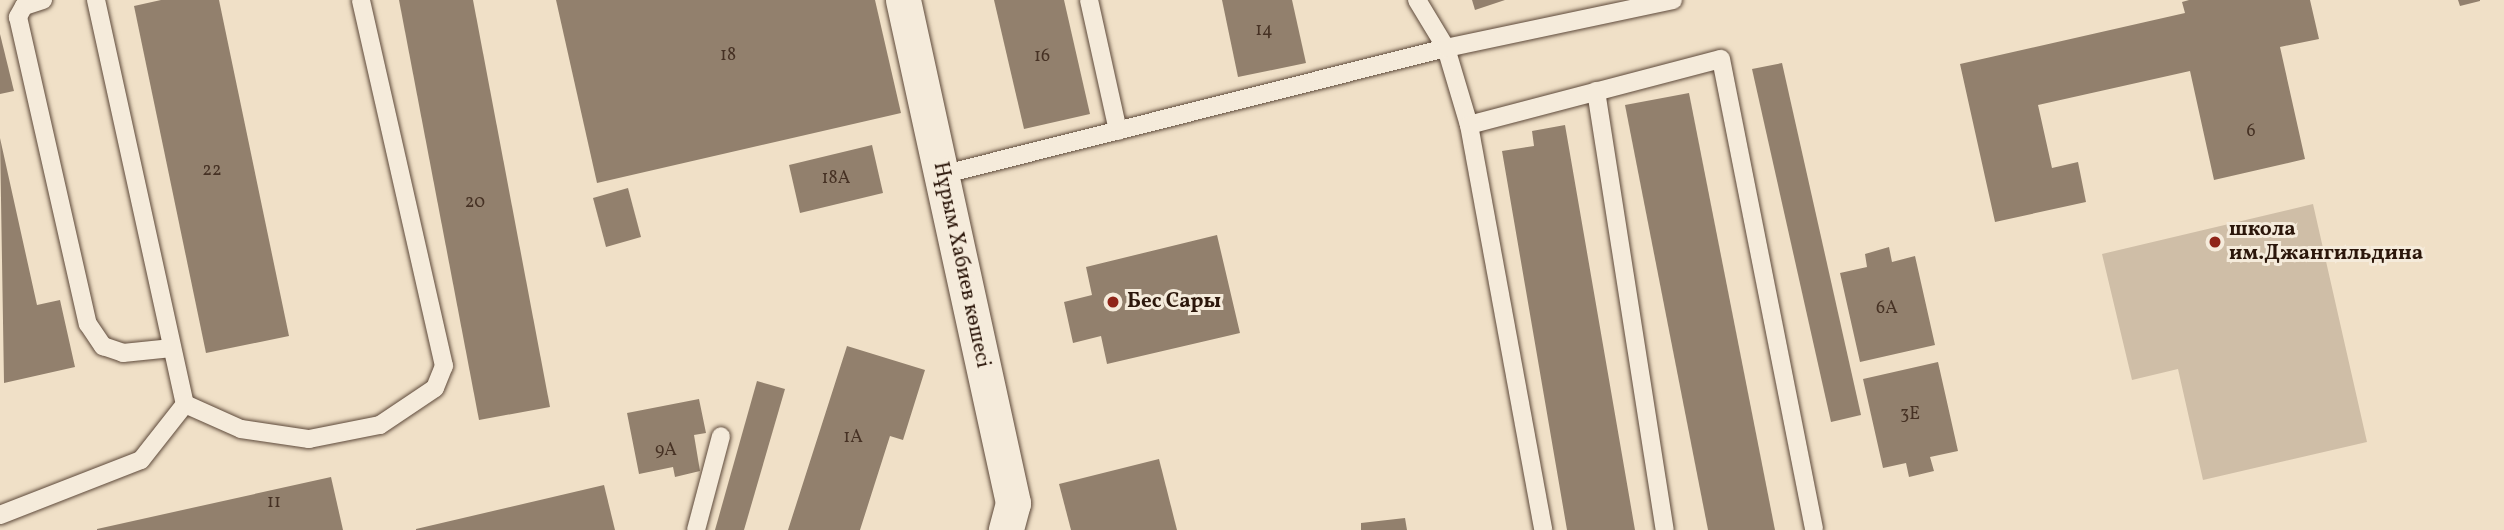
<!DOCTYPE html>
<meta charset="utf-8">
<style>
body{margin:0}
#map{position:relative;width:2504px;height:530px;overflow:hidden;background:#f0e0c7;font-family:Vollkorn,serif}
div>[style]{position:absolute}
[style*='--x']{left:calc(var(--x)*1px);top:calc(var(--y)*1px);width:calc(var(--w)*1px);rotate:calc(var(--a)*1deg)}
.green>*{inset:0;background:#cfbea7}
.building>*{inset:0;background:#92806d}
.roads{filter:drop-shadow(0 0 2px #5d493a) drop-shadow(0 0 2px #5d493a)}
.service>*{height:18px;margin:-9px;padding:0 9px;transform-origin:9px;border-radius:9px;background:#f5ebdb}
.minor>*{height:35px;margin:-17.5px;padding:0 17.5px;transform-origin:17.5px;border-radius:17.5px;background:#f5ebdb}
.dots>*{width:19px;height:19px;translate:-50% -50%;box-sizing:border-box;border:4px solid #f5ebdb;border-radius:50%}
span{translate:-50% -50%;white-space:nowrap;text-align:center;line-height:1.15;-webkit-text-stroke:6px #f5ebdb;paint-order:stroke}
.number-label{font-size:18px;color:#463124}
.number-label span{-webkit-text-stroke-width:0}
.poi-label{font-size:21px;color:#2c170b;font-weight:700}
.left{translate:0 -50%;text-align:left}
.street-label{font-size:21px;color:#2c170b}
</style>
<div id="map">
<div class="green">
<i style="clip-path:polygon(2313px 204px,2367px 442px,2203px 480px,2178px 369px,2132px 380px,2102px 254px)"></i>
</div>
<div class="building">
<i style="clip-path:polygon(161px 0,219px 0,289px 336px,206px 353px,134px 6px)"></i>
<i style="clip-path:polygon(399px 0,473px 0,550px 407px,479px 420px)"></i>
<i style="clip-path:polygon(556px 0,875px 0,901px 113px,597px 183px)"></i>
<i style="clip-path:polygon(994px 0,1064px 0,1090px 114px,1024px 129px)"></i>
<i style="clip-path:polygon(1222px 0,1292px 0,1306px 63px,1238px 77px)"></i>
<i style="clip-path:polygon(1472px 0,1505px 0,1475px 10px)"></i>
<i style="clip-path:polygon(2189px 0,2310px 0,2319px 39px,2280px 47px,2305px 159px,2214px 180px,2190px 71px,2038px 105px,2052px 168px,2078px 162px,2086px 202px,1995px 222px,1960px 64px,2185px 13px,2182px 2px)"></i>
<i style="clip-path:polygon(2458px 0,2480px 0,2480px 1px,2460px 6px)"></i>
<i style="clip-path:polygon(0 34px,14px 91px,0 94px)"></i>
<i style="clip-path:polygon(1782px 63px,1861px 415px,1831px 422px,1752px 69px)"></i>
<i style="clip-path:polygon(1689px 93px,1775px 530px,1708px 530px,1625px 105px)"></i>
<i style="clip-path:polygon(1565px 125px,1635px 530px,1567px 530px,1502px 151px,1534px 146px,1532px 131px)"></i>
<i style="clip-path:polygon(0 138px,37px 305px,60px 300px,75px 367px,4px 383px)"></i>
<i style="clip-path:polygon(872px 145px,883px 193px,800px 213px,789px 165px)"></i>
<i style="clip-path:polygon(628px 188px,641px 237px,606px 247px,593px 198px)"></i>
<i style="clip-path:polygon(1217px 235px,1240px 333px,1107px 364px,1101px 336px,1073px 343px,1064px 302px,1092px 295px,1086px 267px)"></i>
<i style="clip-path:polygon(1889px 247px,1892px 262px,1915px 256px,1935px 345px,1860px 362px,1840px 273px,1867px 267px,1865px 254px)"></i>
<i style="clip-path:polygon(847px 346px,925px 370px,903px 440px,890px 436px,860px 530px,788px 530px)"></i>
<i style="clip-path:polygon(1938px 362px,1958px 451px,1930px 457px,1934px 471px,1909px 477px,1906px 463px,1883px 468px,1863px 379px)"></i>
<i style="clip-path:polygon(757px 381px,785px 389px,744px 530px,715px 530px)"></i>
<i style="clip-path:polygon(699px 399px,706px 433px,694px 435px,700px 471px,675px 477px,673px 467px,639px 474px,627px 413px)"></i>
<i style="clip-path:polygon(1159px 459px,1177px 530px,1071px 530px,1059px 484px)"></i>
<i style="clip-path:polygon(331px 477px,343px 530px,97px 530px,97px 529px)"></i>
<i style="clip-path:polygon(604px 485px,615px 530px,416px 530px,416px 529px)"></i>
<i style="clip-path:polygon(1405px 518px,1407px 530px,1361px 530px,1361px 523px)"></i>
</div>
<div class="roads">
<div class="service">
<i style="--x:43;--y:0;--w:20;--a:162"></i>
<i style="--x:24;--y:6;--w:13;--a:119"></i>
<i style="--x:18;--y:17;--w:315;--a:77.2"></i>
<i style="--x:88;--y:324;--w:27;--a:56"></i>
<i style="--x:103;--y:346;--w:21;--a:19"></i>
<i style="--x:123;--y:353;--w:49;--a:-5.8"></i>
<i style="--x:96;--y:0;--w:414;--a:77.6"></i>
<i style="--x:185;--y:404;--w:61;--a:24.1"></i>
<i style="--x:241;--y:429;--w:69;--a:8.4"></i>
<i style="--x:309;--y:439;--w:72;--a:-11.2"></i>
<i style="--x:380;--y:425;--w:66;--a:-33.9"></i>
<i style="--x:435;--y:388;--w:24;--a:-68"></i>
<i style="--x:444;--y:366;--w:375;--a:-102.8"></i>
<i style="--x:1089;--y:0;--w:134;--a:77.5"></i>
<i style="--x:1417;--y:0;--w:56;--a:58.9"></i>
<i style="--x:1446;--y:48;--w:80;--a:73.4"></i>
<i style="--x:1469;--y:125;--w:412;--a:79.6"></i>
<i style="--x:1596;--y:91;--w:444;--a:81.1"></i>
<i style="--x:1469;--y:125;--w:260;--a:-14.7"></i>
<i style="--x:1721;--y:59;--w:479;--a:78.8"></i>
<i style="--x:941;--y:175;--w:521;--a:-14.12"></i>
<i style="--x:1446;--y:48;--w:232;--a:-11.9"></i>
<i style="--x:0;--y:515;--w:151;--a:-21.3"></i>
<i style="--x:141;--y:460;--w:71;--a:-51.8"></i>
<i style="--x:696;--y:530;--w:97;--a:-75.1"></i>
</div>
<div class="minor">
<i style="--x:903;--y:0;--w:515;--a:77.66"></i>
<i style="--x:1013;--y:503;--w:28;--a:105"></i>
</div>
</div>
<div class="dots">
<i style="left:2215px;top:242px;background:#8f2418"></i>
<i style="left:1113px;top:302px;background:#8f2418"></i>
</div>
<div class="number-label">
<span style="left:1264px;top:31px">14</span>
<span style="left:728px;top:56px">18</span>
<span style="left:1042px;top:57px">16</span>
<span style="left:2251px;top:132px">6</span>
<span style="left:212px;top:171px">22</span>
<span style="left:836px;top:179px">18А</span>
<span style="left:475px;top:203px">20</span>
<span style="left:1887px;top:309px">6А</span>
<span style="left:1910px;top:415px">3Е</span>
<span style="left:853px;top:438px">1А</span>
<span style="left:666px;top:451px">9А</span>
<span style="left:274px;top:503px">11</span>
</div>
<div class="poi-label">
<span class="left" style="left:2229px;top:242px">школа<br>им.Джангильдина</span>
<span class="left" style="left:1127px;top:302px">Бес Сары</span>
</div>
<div class="street-label">
<span style="left:961px;top:265px;rotate:78deg">Нұрым Хабиев көшесі</span>
</div>
</div>
